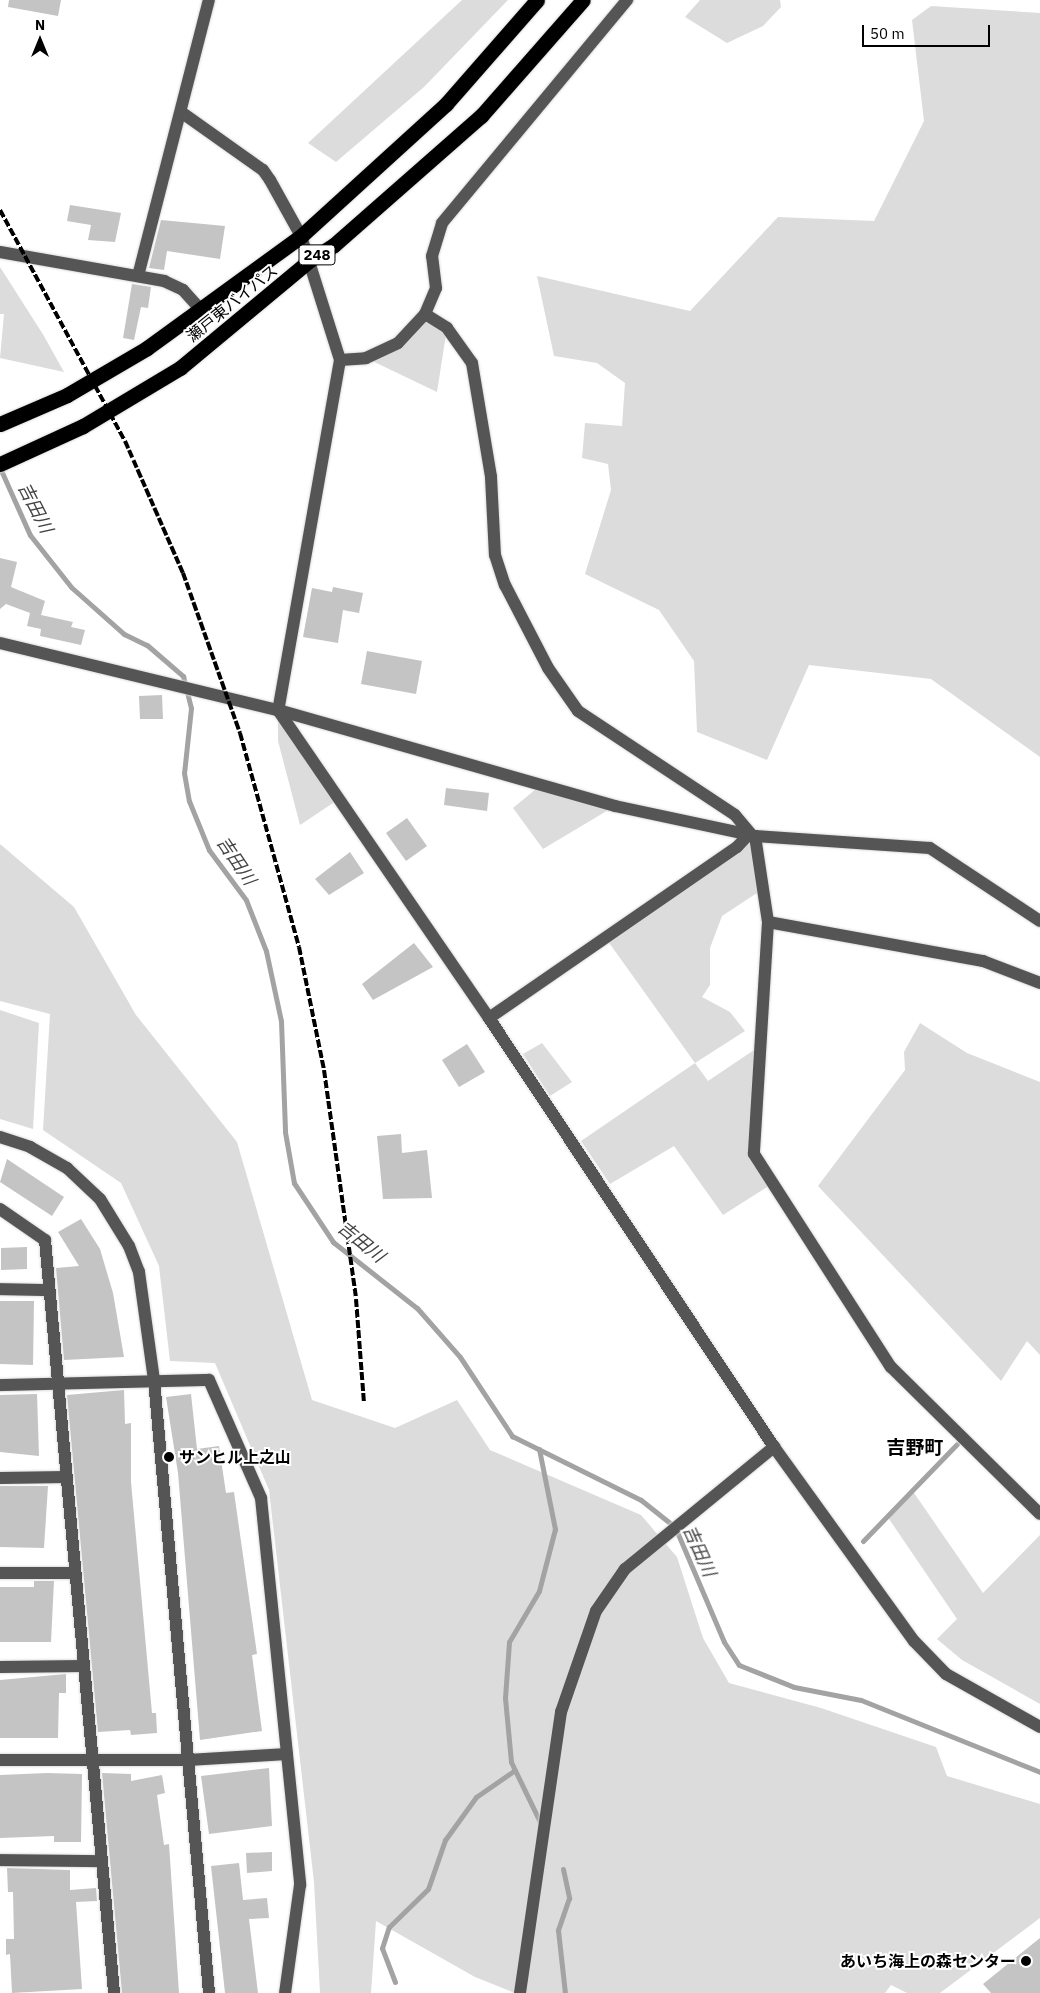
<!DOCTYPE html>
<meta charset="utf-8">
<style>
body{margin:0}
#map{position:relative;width:1040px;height:1993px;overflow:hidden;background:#fff;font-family:"IBM Plex Sans","Noto Sans JP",sans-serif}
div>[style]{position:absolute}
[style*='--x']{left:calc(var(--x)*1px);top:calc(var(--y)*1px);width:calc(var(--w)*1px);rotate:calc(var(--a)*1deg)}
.green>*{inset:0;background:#dcdcdc}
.stream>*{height:5px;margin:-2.5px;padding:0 2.5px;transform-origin:2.5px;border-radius:2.5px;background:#a3a3a3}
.building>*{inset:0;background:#c4c4c4}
.roads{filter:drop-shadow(0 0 1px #dbdbdb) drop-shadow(0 0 1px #dbdbdb)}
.minor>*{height:12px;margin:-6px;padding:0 6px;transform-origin:6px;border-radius:6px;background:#555}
.highway>*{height:15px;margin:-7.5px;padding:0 7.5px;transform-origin:7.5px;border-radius:7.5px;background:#000}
.rail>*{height:4px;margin-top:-2px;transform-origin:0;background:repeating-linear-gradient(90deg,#000 0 8px,transparent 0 10.5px)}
.dots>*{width:14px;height:14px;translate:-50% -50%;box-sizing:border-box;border:2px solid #fff;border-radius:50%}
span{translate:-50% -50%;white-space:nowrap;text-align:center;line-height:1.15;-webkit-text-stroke:4px #fff;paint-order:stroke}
.shield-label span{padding:1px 4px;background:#fff;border:1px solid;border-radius:4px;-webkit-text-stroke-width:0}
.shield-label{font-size:15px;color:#000;font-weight:700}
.street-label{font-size:16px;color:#000}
.poi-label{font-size:16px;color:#000;font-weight:700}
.left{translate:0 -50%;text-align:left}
.right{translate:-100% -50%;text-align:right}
.water-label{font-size:18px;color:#444;font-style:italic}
.quarter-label{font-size:19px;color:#000;font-weight:700}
.north{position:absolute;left:15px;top:15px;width:50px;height:50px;-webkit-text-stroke:4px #fff;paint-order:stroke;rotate:0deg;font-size:14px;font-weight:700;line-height:20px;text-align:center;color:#000}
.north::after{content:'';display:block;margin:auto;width:18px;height:22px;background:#000;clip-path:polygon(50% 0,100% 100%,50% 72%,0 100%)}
.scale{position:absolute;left:862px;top:25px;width:128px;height:22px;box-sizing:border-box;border:2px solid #000;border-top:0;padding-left:6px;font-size:15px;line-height:18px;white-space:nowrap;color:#000;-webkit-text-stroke:4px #fff;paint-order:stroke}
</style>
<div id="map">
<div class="green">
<i style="clip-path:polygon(462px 0,508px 0,424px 87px,336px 162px,308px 143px)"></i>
<i style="clip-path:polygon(700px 0,780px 0,781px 7px,763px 26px,727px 43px,685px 17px)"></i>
<i style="clip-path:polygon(931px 6px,1040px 13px,1040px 757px,931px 679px,809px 665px,767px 760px,697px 732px,694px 661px,659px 610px,585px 574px,611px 490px,608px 464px,582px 458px,585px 423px,622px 426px,625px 383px,597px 363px,554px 356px,537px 276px,690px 311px,778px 217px,874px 221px,924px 121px,912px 20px)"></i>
<i style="clip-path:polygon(0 267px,44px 336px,64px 372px,0 358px,4px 314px,0 314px)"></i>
<i style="clip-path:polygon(425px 314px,447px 328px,437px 392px,366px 358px,383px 352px)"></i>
<i style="clip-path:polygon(278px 710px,339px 799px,300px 825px,278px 741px)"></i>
<i style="clip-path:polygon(542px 784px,615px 806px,543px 849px,513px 808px)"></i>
<i style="clip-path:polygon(750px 833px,763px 889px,722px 916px,710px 948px,710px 985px,702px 997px,730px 1012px,745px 1031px,695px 1063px,708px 1081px,760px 1046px,754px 1154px,772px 1184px,723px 1215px,674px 1146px,610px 1184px,581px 1141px,695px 1063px,605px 937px)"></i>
<i style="clip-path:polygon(0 844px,74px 907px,136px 1015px,237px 1142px,312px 1400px,395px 1428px,457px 1400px,490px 1450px,641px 1515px,677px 1557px,703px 1638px,729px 1683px,821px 1708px,936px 1747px,947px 1776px,1040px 1804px,1040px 1918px,940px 1993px,907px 1993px,891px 1985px,885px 1993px,515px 1993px,475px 1977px,376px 1921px,371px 1993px,320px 1993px,314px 1882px,269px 1490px,215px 1363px,170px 1361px,159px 1266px,121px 1183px,43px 1130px,50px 1014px,0 1001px)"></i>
<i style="clip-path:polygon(0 1010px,39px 1023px,33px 1129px,0 1119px)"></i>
<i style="clip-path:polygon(920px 1023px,967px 1053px,1040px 1082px,1040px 1355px,1027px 1341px,1001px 1381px,818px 1186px,905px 1070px,904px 1052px)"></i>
<i style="clip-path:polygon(542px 1043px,572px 1082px,550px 1096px,523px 1054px)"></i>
<i style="clip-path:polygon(912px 1490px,983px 1593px,1040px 1535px,1040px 1704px,962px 1660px,937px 1639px,957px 1619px,887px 1516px)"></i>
</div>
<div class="stream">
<i style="--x:0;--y:468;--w:73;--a:65.9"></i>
<i style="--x:30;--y:535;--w:66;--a:51.7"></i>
<i style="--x:71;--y:587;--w:71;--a:41.6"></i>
<i style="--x:124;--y:634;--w:25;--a:26"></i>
<i style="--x:147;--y:645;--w:48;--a:40.7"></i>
<i style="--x:183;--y:676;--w:33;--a:76"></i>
<i style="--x:191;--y:708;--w:65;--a:96.1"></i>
<i style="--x:184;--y:773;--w:28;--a:80"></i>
<i style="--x:189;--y:801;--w:53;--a:67.8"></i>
<i style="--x:209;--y:850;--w:62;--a:53.5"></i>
<i style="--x:246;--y:900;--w:55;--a:68.6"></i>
<i style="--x:266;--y:951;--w:72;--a:77.9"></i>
<i style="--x:281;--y:1021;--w:111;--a:87.9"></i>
<i style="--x:285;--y:1132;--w:52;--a:80"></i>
<i style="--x:294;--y:1183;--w:71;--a:56.5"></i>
<i style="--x:333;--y:1242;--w:107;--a:38.2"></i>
<i style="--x:417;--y:1308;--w:65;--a:48.7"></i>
<i style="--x:460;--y:1357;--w:95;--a:56.6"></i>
<i style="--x:512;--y:1436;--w:144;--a:26.4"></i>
<i style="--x:641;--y:1500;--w:43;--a:38.5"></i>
<i style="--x:675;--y:1527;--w:125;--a:66.9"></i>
<i style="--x:724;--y:1642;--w:27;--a:57"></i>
<i style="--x:739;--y:1665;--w:59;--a:21.8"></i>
<i style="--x:794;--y:1687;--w:68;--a:11"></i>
<i style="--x:861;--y:1700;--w:193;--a:21.9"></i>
<i style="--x:539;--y:1449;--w:82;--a:78.7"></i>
<i style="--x:555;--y:1529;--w:64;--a:104.5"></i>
<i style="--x:539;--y:1591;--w:59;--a:120.5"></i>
<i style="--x:509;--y:1642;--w:56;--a:94.1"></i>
<i style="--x:505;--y:1698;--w:64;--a:84.6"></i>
<i style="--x:511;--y:1762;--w:71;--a:64.2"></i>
<i style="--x:863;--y:1541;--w:135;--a:-45.9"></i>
<i style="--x:563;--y:1869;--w:30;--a:78"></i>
<i style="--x:569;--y:1898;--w:34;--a:109"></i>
<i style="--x:558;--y:1930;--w:63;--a:83.7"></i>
<i style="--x:395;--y:1982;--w:36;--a:-111"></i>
<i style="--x:382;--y:1948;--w:22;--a:-72"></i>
<i style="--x:389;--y:1927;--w:54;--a:-44.3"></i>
<i style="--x:428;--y:1889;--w:52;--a:-70.9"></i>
<i style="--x:445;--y:1840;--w:53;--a:-54.2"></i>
<i style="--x:476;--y:1797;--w:47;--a:-34.7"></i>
</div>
<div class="building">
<i style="clip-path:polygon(9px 0,61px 0,58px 16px,8px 7px)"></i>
<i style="clip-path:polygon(70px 205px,121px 213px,115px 242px,88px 240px,91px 225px,67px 221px)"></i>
<i style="clip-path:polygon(161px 220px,225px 226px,220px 259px,167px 251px,164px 270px,149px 268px)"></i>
<i style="clip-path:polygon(132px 284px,151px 287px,148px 308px,141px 307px,134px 340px,123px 338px)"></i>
<i style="clip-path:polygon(0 558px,17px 562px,11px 587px,45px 601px,41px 615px,73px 622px,71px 627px,85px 630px,81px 645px,40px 636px,41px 629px,27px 626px,30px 613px,6px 604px,0 609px)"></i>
<i style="clip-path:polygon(333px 587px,363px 593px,359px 613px,343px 610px,338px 643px,303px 637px,312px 588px,332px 592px)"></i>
<i style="clip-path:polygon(367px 651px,422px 661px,416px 694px,361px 684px)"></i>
<i style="clip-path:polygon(162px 695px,163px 719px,140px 719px,139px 696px)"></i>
<i style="clip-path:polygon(446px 788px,489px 793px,487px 811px,444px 805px)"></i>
<i style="clip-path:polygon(407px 818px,427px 846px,406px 861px,386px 833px)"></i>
<i style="clip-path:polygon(350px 852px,364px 873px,329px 895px,315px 879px)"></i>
<i style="clip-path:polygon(414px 943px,433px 967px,373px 1000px,362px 984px)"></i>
<i style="clip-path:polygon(467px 1044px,485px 1072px,459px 1087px,442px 1060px)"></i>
<i style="clip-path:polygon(401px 1134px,402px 1153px,427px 1150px,432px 1198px,383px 1199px,377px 1136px)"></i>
<i style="clip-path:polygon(7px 1159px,64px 1197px,52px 1216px,0 1182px)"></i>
<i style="clip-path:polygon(81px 1219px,100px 1249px,113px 1293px,124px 1357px,64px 1360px,56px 1268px,79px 1266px,58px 1232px)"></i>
<i style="clip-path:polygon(27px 1247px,27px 1269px,1px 1270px,1px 1248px)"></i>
<i style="clip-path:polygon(0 1301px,34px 1301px,33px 1365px,0 1364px)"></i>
<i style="clip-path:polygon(124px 1390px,125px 1424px,131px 1423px,131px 1482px,152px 1713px,156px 1713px,157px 1733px,131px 1735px,130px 1730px,98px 1732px,67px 1395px)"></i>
<i style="clip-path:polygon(37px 1394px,39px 1456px,0 1452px,0 1395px)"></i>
<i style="clip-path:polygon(191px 1394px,197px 1449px,219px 1446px,226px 1493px,234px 1492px,257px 1654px,252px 1655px,262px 1731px,200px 1740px,178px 1473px,166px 1397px)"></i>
<i style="clip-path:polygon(0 1486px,48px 1486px,44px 1548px,0 1547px)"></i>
<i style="clip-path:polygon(34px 1581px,54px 1581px,51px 1642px,0 1642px,0 1587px,34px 1587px)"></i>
<i style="clip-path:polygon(66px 1674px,66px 1693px,59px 1693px,58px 1738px,0 1738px,0 1680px)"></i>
<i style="clip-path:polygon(269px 1768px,272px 1826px,209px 1834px,201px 1776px)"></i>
<i style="clip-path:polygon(47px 1773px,82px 1774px,81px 1842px,54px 1842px,54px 1836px,0 1838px,0 1775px)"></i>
<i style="clip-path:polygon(102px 1773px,131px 1774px,131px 1781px,162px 1775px,165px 1793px,157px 1795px,164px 1845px,169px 1844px,179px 1993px,122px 1993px)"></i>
<i style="clip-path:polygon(272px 1852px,272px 1871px,247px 1873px,246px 1853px)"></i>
<i style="clip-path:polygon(239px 1863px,243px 1900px,267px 1898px,269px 1918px,249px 1919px,258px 1993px,225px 1993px,211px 1866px)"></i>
<i style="clip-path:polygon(7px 1868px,70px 1870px,70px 1890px,96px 1888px,97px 1901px,76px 1902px,82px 1989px,12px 1993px,10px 1954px,6px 1955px,6px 1939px,14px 1939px,13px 1892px,8px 1892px)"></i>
<i style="clip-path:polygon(1040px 1938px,1040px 1993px,991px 1993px,983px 1984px)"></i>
</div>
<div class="roads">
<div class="minor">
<i style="--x:181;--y:112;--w:100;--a:35.3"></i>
<i style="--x:263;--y:170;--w:12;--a:55"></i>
<i style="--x:270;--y:180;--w:64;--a:61"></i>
<i style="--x:301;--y:236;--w:130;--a:72.5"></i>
<i style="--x:340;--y:360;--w:355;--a:100"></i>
<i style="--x:278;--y:710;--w:373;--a:55.6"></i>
<i style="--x:489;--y:1018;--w:515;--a:56.4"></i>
<i style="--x:774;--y:1447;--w:239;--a:54.2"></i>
<i style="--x:914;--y:1641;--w:46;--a:45.9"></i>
<i style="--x:946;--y:1674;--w:108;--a:29.4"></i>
<i style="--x:0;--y:252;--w:167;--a:10"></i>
<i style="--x:164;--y:281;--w:21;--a:25"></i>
<i style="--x:183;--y:290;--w:27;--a:48"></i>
<i style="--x:138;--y:276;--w:285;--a:-75.6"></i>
<i style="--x:425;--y:314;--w:26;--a:32"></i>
<i style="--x:447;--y:328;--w:43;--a:54.5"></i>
<i style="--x:472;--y:363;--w:116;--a:80.5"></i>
<i style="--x:491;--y:477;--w:78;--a:87.1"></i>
<i style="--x:495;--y:555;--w:32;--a:72"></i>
<i style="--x:505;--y:585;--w:93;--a:62.6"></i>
<i style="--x:548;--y:668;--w:52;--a:55.1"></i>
<i style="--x:578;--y:711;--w:188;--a:33.5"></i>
<i style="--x:735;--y:815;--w:23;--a:50"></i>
<i style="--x:340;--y:360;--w:26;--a:-4"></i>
<i style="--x:366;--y:358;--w:35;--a:-25"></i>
<i style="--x:398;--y:343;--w:40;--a:-47"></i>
<i style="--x:425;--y:314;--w:28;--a:-67"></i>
<i style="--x:436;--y:288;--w:32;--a:-97"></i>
<i style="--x:432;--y:256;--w:34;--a:-73"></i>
<i style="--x:442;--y:223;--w:290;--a:-50.3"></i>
<i style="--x:0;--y:643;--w:286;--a:13.6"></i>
<i style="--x:278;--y:710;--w:350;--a:15.9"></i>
<i style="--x:615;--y:806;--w:143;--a:12.1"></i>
<i style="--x:755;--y:836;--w:175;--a:3.9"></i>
<i style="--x:930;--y:848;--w:132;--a:33.6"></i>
<i style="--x:755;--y:836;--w:87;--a:81.4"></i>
<i style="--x:768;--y:922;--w:232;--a:93.5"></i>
<i style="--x:754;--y:1154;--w:253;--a:57.3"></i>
<i style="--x:891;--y:1367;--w:209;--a:44.6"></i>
<i style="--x:768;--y:922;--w:219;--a:10.3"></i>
<i style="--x:983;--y:961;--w:61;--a:21.1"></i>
<i style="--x:489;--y:1018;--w:301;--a:-34.6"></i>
<i style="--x:737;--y:847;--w:19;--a:-47"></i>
<i style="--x:0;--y:1137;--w:32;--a:18"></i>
<i style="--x:30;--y:1147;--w:43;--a:29.6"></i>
<i style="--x:67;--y:1168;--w:45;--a:43.2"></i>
<i style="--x:100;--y:1199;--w:55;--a:58.3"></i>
<i style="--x:129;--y:1246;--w:28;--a:69"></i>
<i style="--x:139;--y:1272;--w:109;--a:82.1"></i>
<i style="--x:154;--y:1380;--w:615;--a:84.87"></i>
<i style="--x:0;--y:1209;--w:55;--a:34.6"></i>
<i style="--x:45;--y:1240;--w:756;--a:84.76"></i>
<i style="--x:0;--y:1289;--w:49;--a:1.2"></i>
<i style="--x:0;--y:1385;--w:209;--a:-1.4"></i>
<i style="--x:209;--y:1380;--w:129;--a:66.2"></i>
<i style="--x:261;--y:1498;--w:389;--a:84.2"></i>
<i style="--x:300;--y:1885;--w:109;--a:97.9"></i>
<i style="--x:0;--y:1478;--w:66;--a:-0.9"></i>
<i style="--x:0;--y:1573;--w:75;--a:0"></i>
<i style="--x:0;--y:1667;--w:84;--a:-0.7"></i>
<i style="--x:0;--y:1760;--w:188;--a:0"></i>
<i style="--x:188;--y:1760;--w:99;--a:-3.5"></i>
<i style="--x:0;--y:1860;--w:102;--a:0.6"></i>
<i style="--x:520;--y:1993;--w:284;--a:-81.7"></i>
<i style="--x:561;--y:1712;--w:107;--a:-70.9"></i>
<i style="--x:596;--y:1611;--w:51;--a:-55.4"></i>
<i style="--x:625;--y:1569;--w:193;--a:-39.3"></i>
</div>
<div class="highway">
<i style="--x:0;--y:424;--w:73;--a:-23.4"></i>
<i style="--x:67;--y:395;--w:93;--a:-30.4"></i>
<i style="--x:147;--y:348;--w:190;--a:-36"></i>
<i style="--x:301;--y:236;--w:196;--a:-42.3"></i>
<i style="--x:446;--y:104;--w:138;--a:-48.8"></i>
<i style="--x:0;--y:464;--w:91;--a:-24.6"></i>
<i style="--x:83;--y:426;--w:113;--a:-30.9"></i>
<i style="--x:180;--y:368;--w:169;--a:-39.7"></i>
<i style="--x:310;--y:260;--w:28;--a:-32"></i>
<i style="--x:334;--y:245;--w:196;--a:-41.3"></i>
<i style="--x:481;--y:116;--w:154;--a:-48.7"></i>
</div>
</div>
<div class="rail">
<i style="--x:0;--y:210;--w:263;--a:61.6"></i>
<i style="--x:125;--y:441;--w:144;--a:66.3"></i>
<i style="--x:183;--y:573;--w:170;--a:70.4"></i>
<i style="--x:240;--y:733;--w:222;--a:74.6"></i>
<i style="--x:299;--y:947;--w:126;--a:78.5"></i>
<i style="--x:324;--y:1070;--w:231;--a:82"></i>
<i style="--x:356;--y:1299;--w:104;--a:85.6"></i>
</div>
<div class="dots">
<i style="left:169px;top:1457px;background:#000"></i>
<i style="left:1026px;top:1961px;background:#000"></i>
</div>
<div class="shield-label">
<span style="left:317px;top:255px">248</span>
</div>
<div class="street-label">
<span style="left:232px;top:303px;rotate:-39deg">瀬戸東バイパス</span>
</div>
<div class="poi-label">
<span class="left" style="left:179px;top:1457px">サンヒル上之山</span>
<span class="right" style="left:1016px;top:1961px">あいち海上の森センター</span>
</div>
<div class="water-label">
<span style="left:35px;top:508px;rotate:63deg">吉田川</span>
<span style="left:236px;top:861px;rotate:56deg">吉田川</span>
<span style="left:361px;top:1242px;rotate:39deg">吉田川</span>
<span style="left:699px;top:1551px;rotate:66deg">吉田川</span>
</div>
<div class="quarter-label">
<span style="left:915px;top:1448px">吉野町</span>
</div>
<div class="north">N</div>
<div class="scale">50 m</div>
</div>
